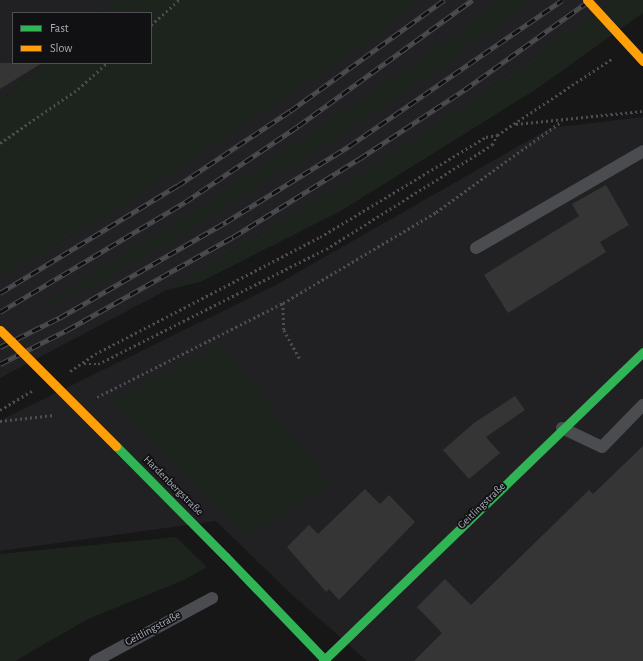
<!DOCTYPE html>
<meta charset="utf-8">
<style>
body{margin:0}
#map{position:relative;width:643px;height:661px;overflow:hidden;background:#171717;font-family:"Alegreya Sans",sans-serif}
div>[style]{position:absolute}
[style*='--x']{left:calc(var(--x)*1px);top:calc(var(--y)*1px);width:calc(var(--w)*1px);rotate:calc(var(--a)*1deg)}
.built>*{inset:0;background:#212123}
.green>*{inset:0;background:#1d241e}
.building>*{inset:0;background:#353536}
.path>*{height:2.5px;margin-top:-1.25px;transform-origin:0;background:repeating-linear-gradient(90deg,#4d4e52 0 2px,transparent 0 5px)}
.lane>*{height:12px;margin:-6px;padding:0 6px;transform-origin:6px;border-radius:6px;background:#4b4c50}
.fast>*{height:9px;margin:-4.5px;padding:0 4.5px;transform-origin:4.5px;border-radius:4.5px;background:#30b455}
.rail>*{height:4.5px;margin-top:-2.25px;transform-origin:0;background:repeating-linear-gradient(90deg,#111113 0 9px,#4b4c4f 0 18px);box-sizing:border-box;border-block:1px solid #4b4c4f}
.fast-bridge>*{height:9px;margin:-4.5px;padding:0 4.5px;transform-origin:4.5px;border-radius:4.5px;background:#30b455}
.slow-bridge>*{height:9px;margin:-4.5px;padding:0 4.5px;transform-origin:4.5px;border-radius:4.5px;background:#ff9f0a}
span{translate:-50% -50%;white-space:nowrap;text-align:center;line-height:1.15;-webkit-text-stroke:3.5px #111113;paint-order:stroke}
.street-label{font-size:11px;color:#a8adb8}
.legend{position:absolute;left:12px;top:12px;width:140px;height:52px;box-sizing:border-box;background:#111113;border:1px solid #4d4f55;margin:0;padding:5px 7px;list-style:none;font-size:12px;color:#a8adb8}
.legend li{display:flex;align-items:center;gap:8px;height:20px}
.legend b{width:20px;border:1px solid #4d4f55}
</style>
<div id="map">
<div class="built">
<i style="clip-path:polygon(0 0,116px 0,101px 13px,13px 13px,13px 63px,44px 63px,0 101px)"></i>
<i style="clip-path:polygon(419px 0,616px 0,398px 151px,167px 290px,0 378px,0 277px,115px 210px)"></i>
<i style="clip-path:polygon(643px 117px,643px 661px,367px 661px,290px 593px,216px 521px,0 551px,0 422px,5px 418px,274px 286px,550px 128px)"></i>
</div>
<div class="green">
<i style="clip-path:polygon(116px 0,419px 0,383px 30px,115px 210px,0 277px,0 101px,44px 63px,151px 63px,151px 13px,101px 13px)"></i>
<i style="clip-path:polygon(501px 0,535px 0,405px 92px,201px 223px,108px 278px,22px 317px,198px 209px,474px 22px)"></i>
<i style="clip-path:polygon(616px 0,643px 0,643px 13px,535px 90px,339px 212px,200px 282px,167px 290px,398px 151px)"></i>
<i style="clip-path:polygon(221px 345px,331px 485px,246px 536px,109px 402px)"></i>
<i style="clip-path:polygon(176px 537px,207px 567px,184px 580px,88px 619px,15px 661px,0 661px,0 554px)"></i>
</div>
<div class="building">
<i style="clip-path:polygon(0 63px,42px 63px,0 89px)"></i>
<i style="clip-path:polygon(606px 185px,629px 225px,600px 242px,606px 252px,508px 313px,484px 275px,579px 216px,572px 204px)"></i>
<i style="clip-path:polygon(515px 396px,525px 410px,486px 437px,500px 453px,469px 479px,443px 450px,474px 423px)"></i>
<i style="clip-path:polygon(643px 446px,643px 661px,414px 661px,442px 633px,417px 607px,445px 579px,471px 605px,589px 490px,593px 494px)"></i>
<i style="clip-path:polygon(365px 489px,380px 504px,389px 495px,415px 522px,339px 600px,329px 589px,326px 592px,287px 547px,309px 525px,318px 534px)"></i>
</div>
<div class="path">
<i style="--x:151;--y:25;--w:38;--a:-42"></i>
<i style="--x:516;--y:124;--w:128;--a:-5.8"></i>
<i style="--x:0;--y:143;--w:95;--a:-34.7"></i>
<i style="--x:78;--y:89;--w:39;--a:-42"></i>
<i style="--x:283;--y:303;--w:27;--a:88"></i>
<i style="--x:284;--y:330;--w:35;--a:61"></i>
<i style="--x:84;--y:364;--w:14;--a:0"></i>
<i style="--x:98;--y:364;--w:255;--a:-26.8"></i>
<i style="--x:326;--y:249;--w:196;--a:-32.1"></i>
<i style="--x:492;--y:145;--w:11;--a:-63"></i>
<i style="--x:497;--y:135;--w:139;--a:-33.6"></i>
<i style="--x:70;--y:371;--w:30;--a:-34"></i>
<i style="--x:95;--y:354;--w:254;--a:-27.5"></i>
<i style="--x:320;--y:237;--w:194;--a:-31.1"></i>
<i style="--x:486;--y:137;--w:11;--a:-10"></i>
<i style="--x:97;--y:397;--w:208;--a:-26.8"></i>
<i style="--x:283;--y:303;--w:178;--a:-30.7"></i>
<i style="--x:436;--y:212;--w:155;--a:-35.8"></i>
<i style="--x:0;--y:410;--w:37;--a:-31"></i>
<i style="--x:0;--y:421;--w:54;--a:-6.3"></i>
</div>
<div class="lane">
<i style="--x:476;--y:248;--w:193;--a:-30.1"></i>
<i style="--x:562;--y:428;--w:44;--a:25.4"></i>
<i style="--x:602;--y:447;--w:59;--a:-45.7"></i>
<i style="--x:95;--y:661;--w:133;--a:-28.3"></i>
</div>
<div class="fast">
<i style="--x:226;--y:557;--w:144;--a:46.1"></i>
<i style="--x:323;--y:661;--w:445;--a:-44"></i>
</div>
<div class="rail">
<i style="--x:0;--y:293;--w:207;--a:-31.2"></i>
<i style="--x:177;--y:186;--w:136;--a:-33.6"></i>
<i style="--x:290;--y:111;--w:190;--a:-35.8"></i>
<i style="--x:0;--y:312;--w:215;--a:-30.7"></i>
<i style="--x:185;--y:202;--w:136;--a:-33.9"></i>
<i style="--x:298;--y:126;--w:215;--a:-35.9"></i>
<i style="--x:0;--y:347;--w:66;--a:-26.2"></i>
<i style="--x:59;--y:318;--w:193;--a:-29.9"></i>
<i style="--x:226;--y:222;--w:145;--a:-31.7"></i>
<i style="--x:349;--y:146;--w:258;--a:-34.4"></i>
<i style="--x:0;--y:364;--w:75;--a:-26.9"></i>
<i style="--x:67;--y:330;--w:190;--a:-29.3"></i>
<i style="--x:233;--y:237;--w:148;--a:-31.8"></i>
<i style="--x:359;--y:159;--w:126;--a:-33.3"></i>
<i style="--x:464;--y:90;--w:155;--a:-35.5"></i>
</div>
<div class="fast-bridge">
<i style="--x:116;--y:446;--w:156;--a:45.3"></i>
</div>
<div class="slow-bridge">
<i style="--x:587;--y:0;--w:83;--a:47.4"></i>
<i style="--x:0;--y:330;--w:164;--a:45"></i>
</div>
<div class="street-label">
<span style="left:173px;top:486px;rotate:45deg">Hardenbergstraße</span>
<span style="left:482px;top:506px;rotate:-44deg">Geitlingstraße</span>
<span style="left:153px;top:629px;rotate:-28deg">Geitlingstraße</span>
</div>
<ul class="legend">
<li><b style="height:5px;background:#30b455"></b>Fast</li>
<li><b style="height:5px;background:#ff9f0a"></b>Slow</li>
</ul>
</div>
